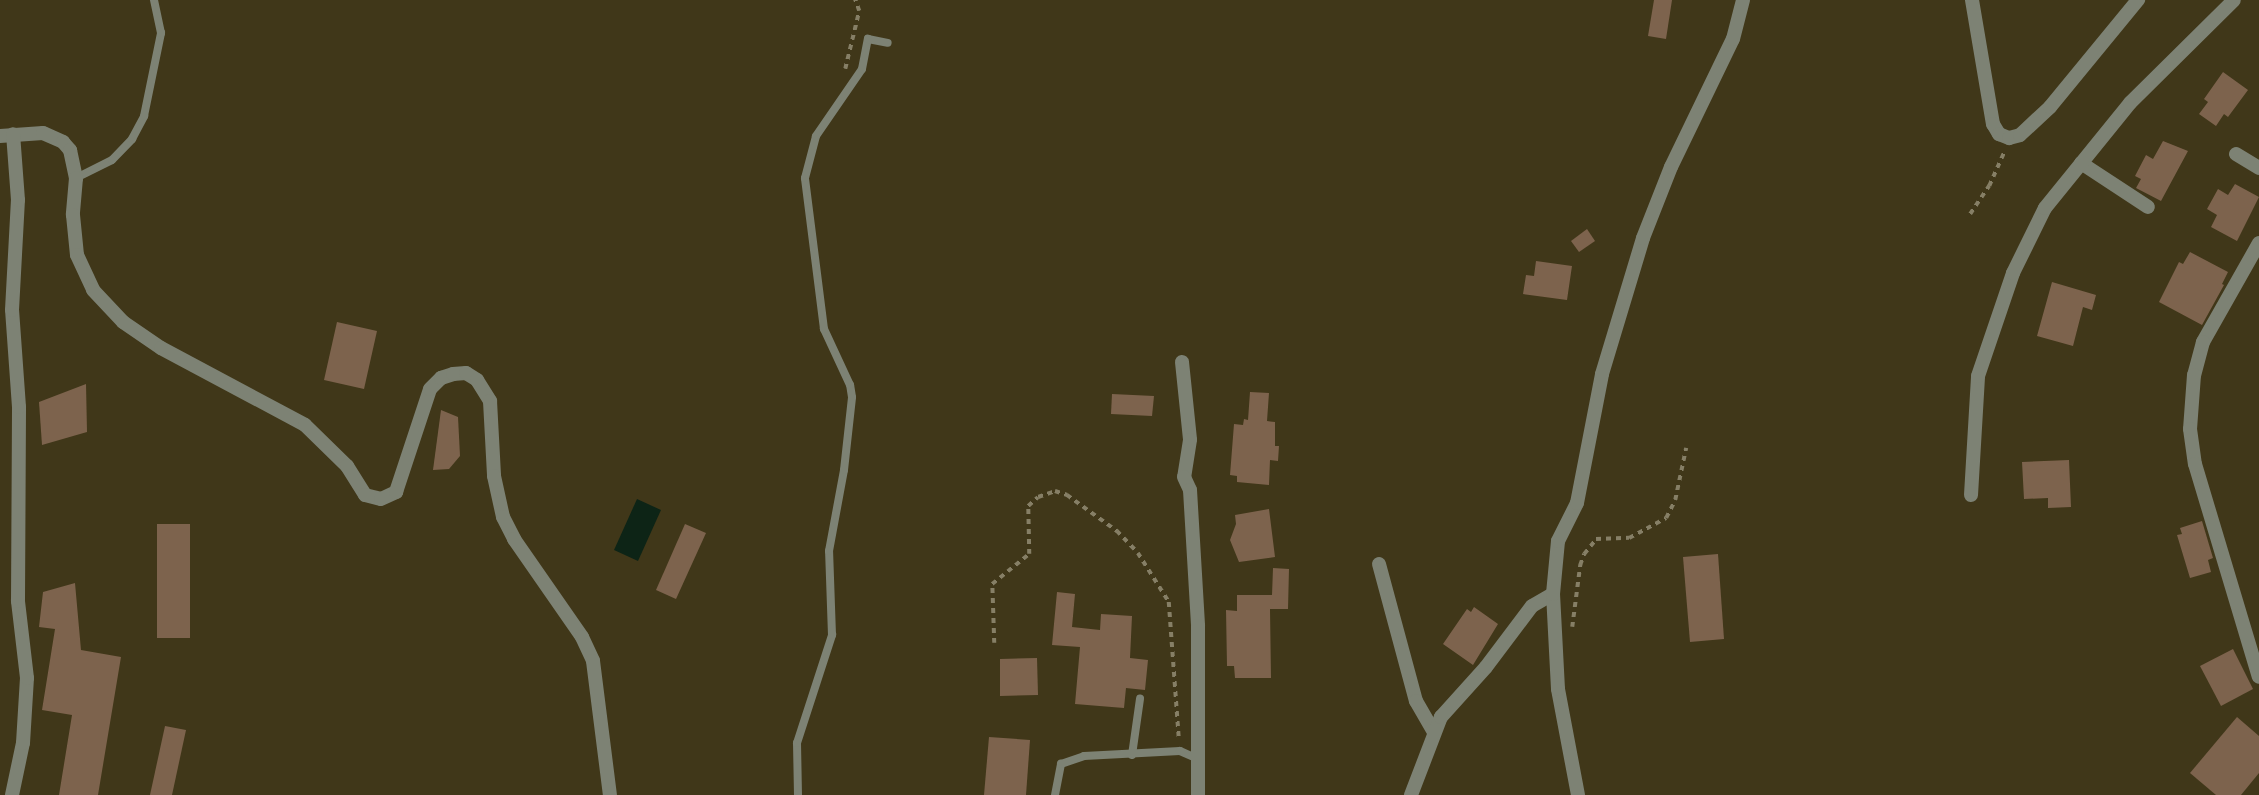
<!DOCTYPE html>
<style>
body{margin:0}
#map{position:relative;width:2259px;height:795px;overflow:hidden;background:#403719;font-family:Manrope,sans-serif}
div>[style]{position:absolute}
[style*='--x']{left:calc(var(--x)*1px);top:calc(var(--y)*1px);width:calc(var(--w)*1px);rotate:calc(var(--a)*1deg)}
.water>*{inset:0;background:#0d2416}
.building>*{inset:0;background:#7d634d}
.path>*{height:3.5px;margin-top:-1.75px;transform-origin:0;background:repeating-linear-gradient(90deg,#867f66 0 5px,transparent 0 10px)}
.service>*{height:8px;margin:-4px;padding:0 4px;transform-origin:4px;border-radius:4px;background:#7d8274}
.minor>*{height:14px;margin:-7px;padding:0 7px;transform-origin:7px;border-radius:7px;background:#7d8274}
span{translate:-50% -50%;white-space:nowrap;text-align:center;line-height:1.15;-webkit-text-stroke:7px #231f12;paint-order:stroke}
</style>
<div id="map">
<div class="water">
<i style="clip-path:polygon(637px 499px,661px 510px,638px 561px,614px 550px)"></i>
</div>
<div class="building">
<i style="clip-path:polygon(1654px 0,1672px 0,1666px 39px,1648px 36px)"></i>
<i style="clip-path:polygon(2223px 72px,2248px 90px,2228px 117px,2224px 114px,2216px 126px,2199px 114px,2208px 102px,2204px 99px)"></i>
<i style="clip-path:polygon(2163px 141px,2188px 151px,2161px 201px,2136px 188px,2141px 179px,2135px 176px,2146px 155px,2153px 159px)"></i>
<i style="clip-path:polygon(2235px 184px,2259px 197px,2237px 241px,2211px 227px,2217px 215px,2207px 209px,2218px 189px,2228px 195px)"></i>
<i style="clip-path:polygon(1587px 229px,1595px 241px,1579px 252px,1571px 241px)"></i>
<i style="clip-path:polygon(2190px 252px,2228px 272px,2222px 284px,2224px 285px,2202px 325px,2159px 302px,2179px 262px,2183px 264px)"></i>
<i style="clip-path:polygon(1536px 261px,1572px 266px,1567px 300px,1523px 294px,1526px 275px,1534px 276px)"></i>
<i style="clip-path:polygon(2052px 282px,2096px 295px,2092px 310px,2083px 307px,2073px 346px,2037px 336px)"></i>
<i style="clip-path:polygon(337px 322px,377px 331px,364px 389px,324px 380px)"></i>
<i style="clip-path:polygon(86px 384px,87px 432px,42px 445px,39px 402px)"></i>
<i style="clip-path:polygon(1250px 392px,1269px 393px,1267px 421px,1275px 422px,1275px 446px,1279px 446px,1278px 461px,1270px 460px,1269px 485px,1237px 482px,1237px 476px,1230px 475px,1234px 424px,1243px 425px,1244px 419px,1248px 420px)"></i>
<i style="clip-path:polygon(1112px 394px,1154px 396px,1152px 416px,1111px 414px)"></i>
<i style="clip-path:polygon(441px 410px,458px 417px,460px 456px,449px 469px,433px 470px)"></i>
<i style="clip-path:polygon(2069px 460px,2071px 507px,2048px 508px,2048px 498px,2024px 499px,2022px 462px)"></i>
<i style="clip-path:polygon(1269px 509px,1275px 557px,1239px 562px,1230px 540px,1236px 524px,1235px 515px)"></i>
<i style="clip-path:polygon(2202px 521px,2213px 558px,2208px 560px,2211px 572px,2190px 578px,2177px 535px,2182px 534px,2180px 528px)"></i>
<i style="clip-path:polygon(157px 524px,190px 524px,190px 638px,157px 638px)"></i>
<i style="clip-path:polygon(685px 524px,706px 533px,676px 599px,656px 590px)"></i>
<i style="clip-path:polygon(1718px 554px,1724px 639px,1690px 642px,1683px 557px)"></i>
<i style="clip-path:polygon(1273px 568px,1289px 569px,1288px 609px,1270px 609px,1271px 678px,1235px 678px,1234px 666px,1227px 666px,1226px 610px,1237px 611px,1237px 595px,1272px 595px)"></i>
<i style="clip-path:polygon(75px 583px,81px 650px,121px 657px,98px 795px,59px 795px,72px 715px,42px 710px,55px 629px,39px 627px,43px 592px)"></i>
<i style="clip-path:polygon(1057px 592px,1075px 594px,1072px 627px,1100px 630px,1101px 614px,1132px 616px,1130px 658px,1148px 660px,1145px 690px,1126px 688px,1124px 708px,1075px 704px,1080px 647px,1052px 645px)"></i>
<i style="clip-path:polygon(1474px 607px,1498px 624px,1473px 665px,1443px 644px,1467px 609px,1471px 612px)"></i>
<i style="clip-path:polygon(2233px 649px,2253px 689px,2221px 706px,2200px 666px)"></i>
<i style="clip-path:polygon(1037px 658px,1038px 695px,1000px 696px,1000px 659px)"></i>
<i style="clip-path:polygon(2237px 717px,2259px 736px,2259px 773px,2241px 795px,2216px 795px,2190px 773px)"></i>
<i style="clip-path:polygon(165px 726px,186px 730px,172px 795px,150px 795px)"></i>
<i style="clip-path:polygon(989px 737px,1030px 740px,1026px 795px,984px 795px)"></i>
</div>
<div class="path">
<i style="--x:845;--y:69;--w:60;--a:-76.4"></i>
<i style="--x:859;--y:11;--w:12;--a:-110"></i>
<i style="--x:1970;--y:214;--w:34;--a:-56"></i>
<i style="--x:1989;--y:186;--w:36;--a:-66"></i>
<i style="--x:1572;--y:627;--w:63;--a:-82.6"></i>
<i style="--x:1580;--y:565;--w:12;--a:-70"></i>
<i style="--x:1584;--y:554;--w:19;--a:-51"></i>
<i style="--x:1596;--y:539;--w:33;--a:-2"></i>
<i style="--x:1629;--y:538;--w:42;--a:-28.4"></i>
<i style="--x:1666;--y:518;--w:20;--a:-63"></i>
<i style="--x:1675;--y:500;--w:53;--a:-78.1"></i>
<i style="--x:994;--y:643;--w:59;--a:-91.9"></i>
<i style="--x:992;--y:584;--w:48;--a:-39"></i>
<i style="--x:1029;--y:554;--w:48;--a:-91.2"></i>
<i style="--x:1028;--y:506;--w:13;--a:-42"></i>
<i style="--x:1038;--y:497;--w:18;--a:-19"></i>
<i style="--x:1055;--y:491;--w:13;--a:18"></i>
<i style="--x:1067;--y:495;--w:62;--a:35.8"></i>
<i style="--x:1117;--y:531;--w:30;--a:46"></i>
<i style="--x:1138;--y:553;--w:58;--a:57.7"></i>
<i style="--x:1169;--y:602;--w:136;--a:85.8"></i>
</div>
<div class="service">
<i style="--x:76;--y:178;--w:40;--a:-26.6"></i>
<i style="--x:112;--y:160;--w:29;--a:-46"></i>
<i style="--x:132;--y:139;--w:26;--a:-62"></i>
<i style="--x:144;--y:116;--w:85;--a:-78.4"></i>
<i style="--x:161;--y:33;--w:34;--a:-102"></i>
<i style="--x:1132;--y:755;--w:57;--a:-81.9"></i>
<i style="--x:798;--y:795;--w:52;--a:-91.1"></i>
<i style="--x:797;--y:743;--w:114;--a:-72"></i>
<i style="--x:832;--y:635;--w:84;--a:-92"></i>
<i style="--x:829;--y:551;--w:82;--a:-79.5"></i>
<i style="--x:844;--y:470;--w:73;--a:-83.7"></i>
<i style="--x:852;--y:397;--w:12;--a:-99"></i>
<i style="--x:850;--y:385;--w:62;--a:-114.9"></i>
<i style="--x:824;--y:329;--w:152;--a:-97.2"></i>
<i style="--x:805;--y:178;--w:43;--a:-75.3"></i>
<i style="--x:816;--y:136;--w:81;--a:-55.5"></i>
<i style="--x:862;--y:69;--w:31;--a:-79"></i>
<i style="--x:868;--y:39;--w:20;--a:11"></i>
<i style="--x:1055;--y:795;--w:32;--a:-79"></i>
<i style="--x:1061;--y:764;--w:24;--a:-19"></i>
<i style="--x:1084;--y:756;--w:96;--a:-3"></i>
<i style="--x:1180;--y:751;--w:17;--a:24"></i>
</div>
<div class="minor">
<i style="--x:1972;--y:0;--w:126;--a:80.4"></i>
<i style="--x:1993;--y:124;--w:12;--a:59"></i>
<i style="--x:1999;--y:134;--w:11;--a:22"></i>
<i style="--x:2009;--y:138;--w:11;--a:-15"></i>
<i style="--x:2020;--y:135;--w:41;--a:-43"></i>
<i style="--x:2050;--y:107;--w:139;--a:-50.6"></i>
<i style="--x:0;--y:136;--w:43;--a:-4"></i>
<i style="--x:43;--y:133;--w:22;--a:24"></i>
<i style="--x:63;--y:142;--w:11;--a:49"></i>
<i style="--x:70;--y:150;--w:29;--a:78"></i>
<i style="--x:76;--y:178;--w:37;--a:95"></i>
<i style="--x:73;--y:215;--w:40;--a:84.3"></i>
<i style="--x:77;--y:255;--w:38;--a:65"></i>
<i style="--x:93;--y:290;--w:44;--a:46.8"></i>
<i style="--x:123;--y:322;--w:46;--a:34.4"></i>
<i style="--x:161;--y:348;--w:163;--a:28.1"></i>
<i style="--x:305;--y:425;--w:59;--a:44.3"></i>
<i style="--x:347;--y:466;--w:34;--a:58"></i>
<i style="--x:365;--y:495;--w:16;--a:14"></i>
<i style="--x:381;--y:499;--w:17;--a:-25"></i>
<i style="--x:396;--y:492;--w:108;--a:-71.7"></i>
<i style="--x:430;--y:389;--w:16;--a:-45"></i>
<i style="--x:441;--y:378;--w:13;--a:-18"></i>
<i style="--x:453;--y:374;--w:13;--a:-4"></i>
<i style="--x:466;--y:373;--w:13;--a:32"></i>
<i style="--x:477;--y:380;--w:25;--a:58"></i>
<i style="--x:490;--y:401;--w:75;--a:86.9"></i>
<i style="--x:494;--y:476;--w:42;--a:77.6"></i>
<i style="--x:503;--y:517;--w:25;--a:63"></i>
<i style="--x:514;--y:539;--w:119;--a:55.2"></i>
<i style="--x:582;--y:637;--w:26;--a:65"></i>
<i style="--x:593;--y:661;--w:135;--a:82.8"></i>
<i style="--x:2236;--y:154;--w:27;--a:31"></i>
<i style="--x:2081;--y:163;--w:80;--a:33.3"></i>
<i style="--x:2259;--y:243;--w:114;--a:119.5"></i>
<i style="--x:2203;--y:342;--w:34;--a:105"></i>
<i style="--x:2194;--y:375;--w:54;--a:94.2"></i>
<i style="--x:2190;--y:429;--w:35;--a:82"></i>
<i style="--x:2195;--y:464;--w:222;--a:73.3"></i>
<i style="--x:1182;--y:362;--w:78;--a:84.1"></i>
<i style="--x:1190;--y:440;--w:37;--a:99"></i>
<i style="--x:1184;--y:477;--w:14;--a:65"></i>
<i style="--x:1190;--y:490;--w:136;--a:86.6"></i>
<i style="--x:1198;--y:626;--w:169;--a:90"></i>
<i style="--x:1971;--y:495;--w:119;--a:-86.6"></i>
<i style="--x:1978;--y:376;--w:109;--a:-71.2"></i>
<i style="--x:2013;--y:273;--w:72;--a:-63.8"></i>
<i style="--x:2045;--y:208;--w:135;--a:-51"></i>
<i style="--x:2130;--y:103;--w:146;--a:-44.7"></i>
<i style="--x:1379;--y:564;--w:142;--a:74.9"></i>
<i style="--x:1416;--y:701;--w:34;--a:60"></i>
<i style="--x:12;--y:795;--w:53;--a:-78.1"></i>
<i style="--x:23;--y:743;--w:65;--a:-86.5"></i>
<i style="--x:27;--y:678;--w:78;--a:-96.7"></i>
<i style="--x:18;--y:601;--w:194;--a:-89.7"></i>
<i style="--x:19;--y:407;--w:97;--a:-94.1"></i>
<i style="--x:12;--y:310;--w:110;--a:-86.9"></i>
<i style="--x:18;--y:200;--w:66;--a:-94.3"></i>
<i style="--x:1411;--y:795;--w:84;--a:-69"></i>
<i style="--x:1441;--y:717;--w:67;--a:-48"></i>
<i style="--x:1486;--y:667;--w:76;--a:-53"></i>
<i style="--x:1532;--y:606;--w:24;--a:-30"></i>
<i style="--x:1578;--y:795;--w:108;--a:-100.7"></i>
<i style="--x:1558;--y:689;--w:95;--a:-93"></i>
<i style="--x:1553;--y:594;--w:53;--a:-84.6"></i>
<i style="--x:1558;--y:541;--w:42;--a:-63.4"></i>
<i style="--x:1577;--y:503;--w:131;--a:-79"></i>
<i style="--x:1602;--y:374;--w:142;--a:-73.2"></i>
<i style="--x:1643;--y:238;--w:76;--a:-68.5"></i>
<i style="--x:1671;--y:167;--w:142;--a:-64.2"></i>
<i style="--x:1733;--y:39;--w:40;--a:-75.6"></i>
</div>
</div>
